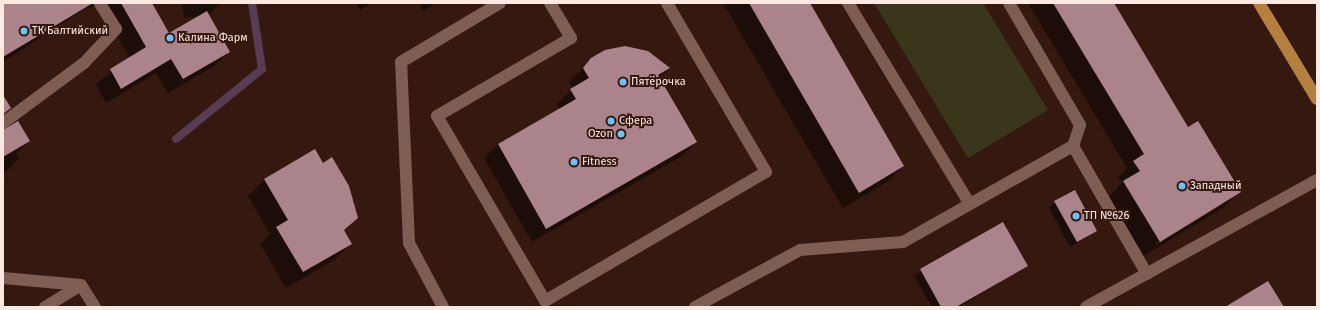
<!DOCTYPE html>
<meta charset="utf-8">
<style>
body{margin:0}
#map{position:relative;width:1320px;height:310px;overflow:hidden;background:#351910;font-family:"Fira Sans",sans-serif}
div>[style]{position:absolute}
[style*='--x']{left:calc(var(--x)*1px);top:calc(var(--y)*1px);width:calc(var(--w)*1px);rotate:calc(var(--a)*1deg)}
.green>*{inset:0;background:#39361b}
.shadow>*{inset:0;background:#0007}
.stream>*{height:8px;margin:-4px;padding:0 4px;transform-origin:4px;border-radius:4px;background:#583c53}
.building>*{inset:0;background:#aa848a}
.minor>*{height:12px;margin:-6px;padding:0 6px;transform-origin:6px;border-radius:6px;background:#7e5d52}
.major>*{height:12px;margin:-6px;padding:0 6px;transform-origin:6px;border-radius:6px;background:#b57f3f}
.dots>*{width:11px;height:11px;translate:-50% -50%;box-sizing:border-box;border:2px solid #351910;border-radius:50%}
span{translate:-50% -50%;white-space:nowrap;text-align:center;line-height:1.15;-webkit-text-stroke:4px #351910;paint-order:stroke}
.poi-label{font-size:11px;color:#fde9e2}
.left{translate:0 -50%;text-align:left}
.right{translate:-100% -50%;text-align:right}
.frame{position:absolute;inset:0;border:4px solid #fde9e2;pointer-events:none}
</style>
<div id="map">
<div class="green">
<i style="clip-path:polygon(874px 3px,983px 3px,1048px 110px,968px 158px)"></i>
</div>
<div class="shadow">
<i style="clip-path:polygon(3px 3px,150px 3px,169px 35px,201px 16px,184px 18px,182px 3px,220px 3px,208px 15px,229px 52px,214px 66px,168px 93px,156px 73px,106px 103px,96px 84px,130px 58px,99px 5px,85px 9px,3px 62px)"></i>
<i style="clip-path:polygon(356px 3px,372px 3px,360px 10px)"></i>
<i style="clip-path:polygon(419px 3px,436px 3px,423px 11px)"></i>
<i style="clip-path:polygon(723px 3px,808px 3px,903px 166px,887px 182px,843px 208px)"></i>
<i style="clip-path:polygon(evenodd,1028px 3px,1112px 3px,1188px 128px,1240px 191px,1224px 207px,1144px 256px,1108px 198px,1122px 183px,1118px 177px,1127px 168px,1028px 3px,1223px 201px,1223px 204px,1156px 245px,1155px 243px,1223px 201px)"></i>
<i style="clip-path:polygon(583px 68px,669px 69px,659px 78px,696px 142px,682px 156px,532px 242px,484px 158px,498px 144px,560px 110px,557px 104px,573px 89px,569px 82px)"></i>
<i style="clip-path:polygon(3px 131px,29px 141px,16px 154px,19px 159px,3px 174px)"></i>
<i style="clip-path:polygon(314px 151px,357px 218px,344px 231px,351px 244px,334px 260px,286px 288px,260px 244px,270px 234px,248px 196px,264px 180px)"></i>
<i style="clip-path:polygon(1055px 202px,1096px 231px,1070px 247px,1049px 208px)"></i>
<i style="clip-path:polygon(1003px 223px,1027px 266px,959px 307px,932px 307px,914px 276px)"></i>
</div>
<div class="stream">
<i style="--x:176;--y:139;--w:111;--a:-39.1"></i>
<i style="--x:262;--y:69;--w:67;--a:-98.6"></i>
</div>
<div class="building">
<i style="clip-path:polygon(3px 3px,93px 3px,3px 57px)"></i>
<i style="clip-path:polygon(121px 3px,152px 3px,169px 33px,207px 11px,230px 52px,183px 79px,171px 59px,121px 89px,110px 69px,146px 47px)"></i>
<i style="clip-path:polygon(749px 3px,810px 3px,904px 166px,859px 193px)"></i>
<i style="clip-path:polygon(1053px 3px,1114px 3px,1188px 127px,1198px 121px,1241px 192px,1160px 242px,1123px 181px,1140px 171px,1133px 161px,1144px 154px)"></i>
<i style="clip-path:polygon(625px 46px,648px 51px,670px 68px,658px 75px,697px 142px,546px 229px,498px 144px,576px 99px,570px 89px,589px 78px,583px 68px,591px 58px,605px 50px)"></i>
<i style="clip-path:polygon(3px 95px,11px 108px,3px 114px)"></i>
<i style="clip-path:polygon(18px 121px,30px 141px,3px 157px,3px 130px)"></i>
<i style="clip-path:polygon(315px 149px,323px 163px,332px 157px,349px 186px,358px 218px,344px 230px,352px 244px,303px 272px,276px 227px,288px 220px,264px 179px)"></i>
<i style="clip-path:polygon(1075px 190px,1097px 231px,1077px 242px,1054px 201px)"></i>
<i style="clip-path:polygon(1003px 222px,1028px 266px,956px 307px,941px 307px,920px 269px)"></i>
<i style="clip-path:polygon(1268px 281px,1284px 307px,1225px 307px)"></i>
</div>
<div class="minor">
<i style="--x:550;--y:3;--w:41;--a:59"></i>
<i style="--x:571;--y:38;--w:155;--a:149.8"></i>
<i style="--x:437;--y:116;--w:214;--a:59.7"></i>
<i style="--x:545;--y:301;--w:256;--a:-30.3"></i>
<i style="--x:766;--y:172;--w:196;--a:-120.4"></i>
<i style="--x:848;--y:3;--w:234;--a:58.8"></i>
<i style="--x:1009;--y:3;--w:141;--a:59.8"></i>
<i style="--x:1080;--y:125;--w:22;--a:108"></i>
<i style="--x:3;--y:123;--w:101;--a:-36.5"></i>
<i style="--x:84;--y:63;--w:47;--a:-46.7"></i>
<i style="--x:116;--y:29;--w:31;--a:-122"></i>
<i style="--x:3;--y:278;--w:78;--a:5.1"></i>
<i style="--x:45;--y:307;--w:42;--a:-31.4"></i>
<i style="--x:81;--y:285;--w:26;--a:58"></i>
<i style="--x:443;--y:307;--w:72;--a:-118"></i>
<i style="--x:409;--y:243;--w:181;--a:-92.5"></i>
<i style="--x:401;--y:62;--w:115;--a:-30.8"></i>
<i style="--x:695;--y:307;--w:119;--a:-28.5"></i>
<i style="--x:800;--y:250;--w:103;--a:-4.4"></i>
<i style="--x:903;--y:242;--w:195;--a:-29.5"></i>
<i style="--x:1073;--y:146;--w:148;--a:60"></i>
<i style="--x:1086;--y:307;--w:264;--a:-28.8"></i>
</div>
<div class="major">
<i style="--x:1259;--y:3;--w:112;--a:58.9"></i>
</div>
<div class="dots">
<i style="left:24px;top:31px;background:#6ec2f3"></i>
<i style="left:170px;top:38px;background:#6ec2f3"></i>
<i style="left:623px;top:82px;background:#6ec2f3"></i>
<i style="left:611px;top:121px;background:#6ec2f3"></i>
<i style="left:621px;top:134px;background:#6ec2f3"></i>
<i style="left:574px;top:162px;background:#6ec2f3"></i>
<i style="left:1182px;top:186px;background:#6ec2f3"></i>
<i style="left:1076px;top:216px;background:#6ec2f3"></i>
</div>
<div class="poi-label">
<span class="left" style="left:32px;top:31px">ТК Балтийский</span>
<span class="left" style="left:178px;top:38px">Калина Фарм</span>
<span class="left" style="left:631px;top:82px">Пятёрочка</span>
<span class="left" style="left:619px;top:121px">Сфера</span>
<span class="right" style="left:613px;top:134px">Ozon</span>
<span class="left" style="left:582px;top:162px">Fitness</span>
<span class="left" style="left:1190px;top:186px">Западный</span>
<span class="left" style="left:1084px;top:216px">ТП №626</span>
</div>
<div class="frame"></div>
</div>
